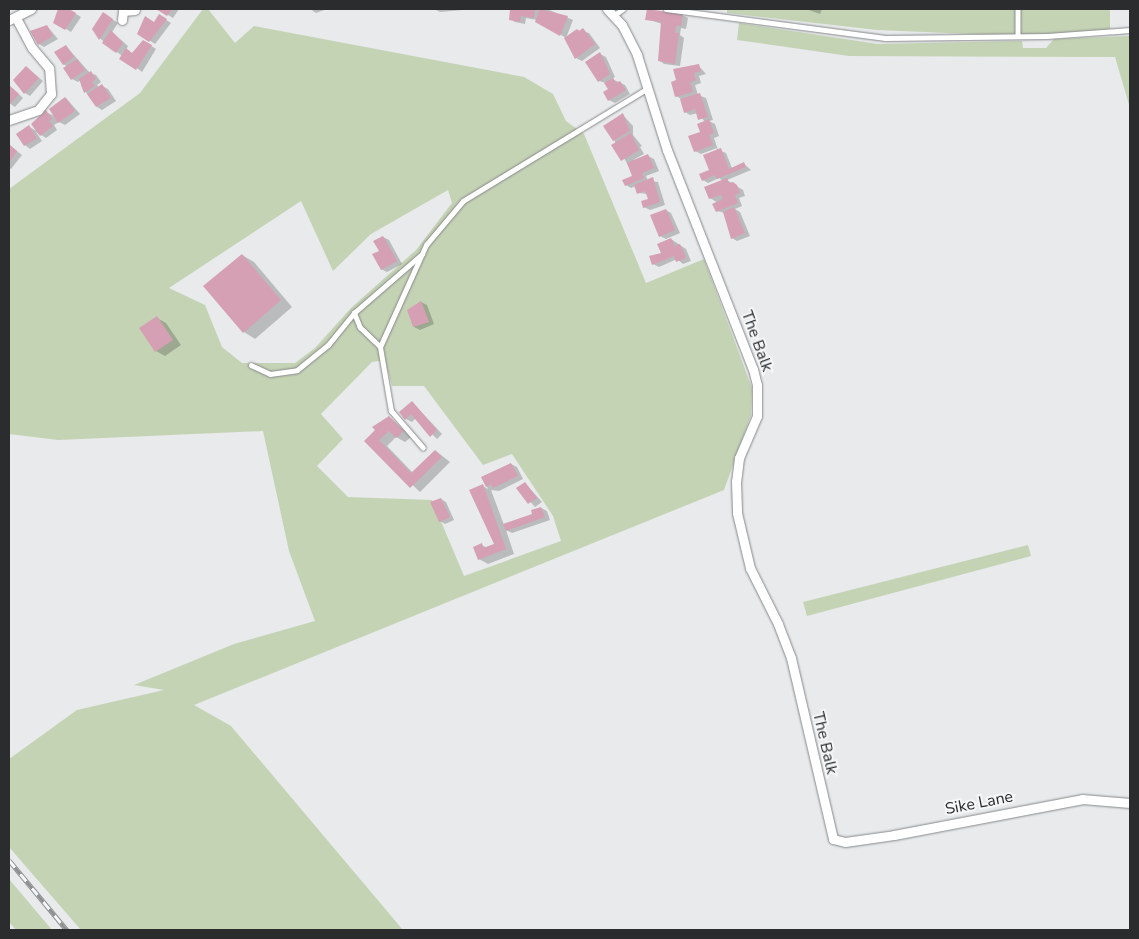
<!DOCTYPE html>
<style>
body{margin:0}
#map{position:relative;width:1139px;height:939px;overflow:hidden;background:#e8eaec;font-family:"Nunito Sans",sans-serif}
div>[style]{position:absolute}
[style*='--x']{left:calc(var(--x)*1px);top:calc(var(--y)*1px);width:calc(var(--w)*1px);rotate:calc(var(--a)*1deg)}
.green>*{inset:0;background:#c5d3b5}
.shadow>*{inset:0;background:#0003}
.building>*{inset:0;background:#d5a0b3}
.roads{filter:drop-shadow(0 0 1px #868889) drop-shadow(0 0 1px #868889)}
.service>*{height:4.5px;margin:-2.25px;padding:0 2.25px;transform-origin:2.25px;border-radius:2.25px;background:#fff}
.minor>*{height:9px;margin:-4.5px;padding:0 4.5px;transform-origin:4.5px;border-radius:4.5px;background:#fff}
.rail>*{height:5px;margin-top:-2.5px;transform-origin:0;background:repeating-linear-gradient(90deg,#f5f7f9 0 9px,#8e9091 0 18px);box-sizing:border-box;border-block:1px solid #8e9091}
span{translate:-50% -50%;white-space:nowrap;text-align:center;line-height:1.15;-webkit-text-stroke:4px #f5f7f9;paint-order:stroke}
.street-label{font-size:16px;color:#2b2c2d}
.frame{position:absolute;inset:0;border:10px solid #2b2c2d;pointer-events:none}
</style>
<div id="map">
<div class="green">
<i style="clip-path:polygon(evenodd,203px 9px,208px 9px,235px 43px,254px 26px,524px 77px,553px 94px,566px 121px,584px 134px,646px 283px,704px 259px,752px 388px,751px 415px,724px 490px,194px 705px,231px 726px,403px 930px,81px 930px,9px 847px,9px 759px,77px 710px,164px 690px,134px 685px,234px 644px,315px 621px,289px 551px,263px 431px,58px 440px,9px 434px,9px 189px,140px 93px,203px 9px,448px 190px,452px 203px,416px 250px,351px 308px,315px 348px,295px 363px,242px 363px,222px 347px,205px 305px,169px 288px,301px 201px,333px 271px,371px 234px,448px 190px,203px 9px,385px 360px,392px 386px,424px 386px,483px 465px,512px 454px,553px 516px,561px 541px,464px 576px,432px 500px,348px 497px,317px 466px,343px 439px,321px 414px,372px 362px,385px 360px)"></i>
<i style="clip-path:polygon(727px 9px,1110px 9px,1110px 31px,1018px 36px,877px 30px,727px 13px)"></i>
<i style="clip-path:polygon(739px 23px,878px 44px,1022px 41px,1023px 48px,1046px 48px,1054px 39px,1130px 36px,1130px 108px,1115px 57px,849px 56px,737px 40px)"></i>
<i style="clip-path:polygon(1028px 545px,1031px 556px,807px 616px,803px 602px)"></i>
<i style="clip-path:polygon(9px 879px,52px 930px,16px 930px,9px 922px)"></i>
</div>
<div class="shadow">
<i style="clip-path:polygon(60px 9px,68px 9px,81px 17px,71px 32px,55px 22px)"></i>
<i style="clip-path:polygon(158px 9px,179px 9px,173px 18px)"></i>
<i style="clip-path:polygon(310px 9px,327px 9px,316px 13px)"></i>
<i style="clip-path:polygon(434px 9px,463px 9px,463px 10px,440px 12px)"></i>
<i style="clip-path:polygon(512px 9px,547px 9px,573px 20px,566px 38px,537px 20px,526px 18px,525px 24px,515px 22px,510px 19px)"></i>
<i style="clip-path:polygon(806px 9px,822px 9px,820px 14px)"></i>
<i style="clip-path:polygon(682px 15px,688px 18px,686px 29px,681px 28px,680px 35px,684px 38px,680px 66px,664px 64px,659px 60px,662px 24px,647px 19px)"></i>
<i style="clip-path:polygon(160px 16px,171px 23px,155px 44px,138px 33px,155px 24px)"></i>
<i style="clip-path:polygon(109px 17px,118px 23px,112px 32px,128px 46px,126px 50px,133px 54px,144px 41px,156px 49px,142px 72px,97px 36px)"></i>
<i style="clip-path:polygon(47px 26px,58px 39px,44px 47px,39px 44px)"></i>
<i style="clip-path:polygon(577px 30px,589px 33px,600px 48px,582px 61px,576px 58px)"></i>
<i style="clip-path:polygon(66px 46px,90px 73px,96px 75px,101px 82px,97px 85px,99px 88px,102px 86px,108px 89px,116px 101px,102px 110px,97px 107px,81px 86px,84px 85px,81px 80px,78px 82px,72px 79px,68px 67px,63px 64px)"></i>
<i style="clip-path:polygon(600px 54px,606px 57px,615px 77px,612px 79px,625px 85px,630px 94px,615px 103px,609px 100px,610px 90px,606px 83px,599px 81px)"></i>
<i style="clip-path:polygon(699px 66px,706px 74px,699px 76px,701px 83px,695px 85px,698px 95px,706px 98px,713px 120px,709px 121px,715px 124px,719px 136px,714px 138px,718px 150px,726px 153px,732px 168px,744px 164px,751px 170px,727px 180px,743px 190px,745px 196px,739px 198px,742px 206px,735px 209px,740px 212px,750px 236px,737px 241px,732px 238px,725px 213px,717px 211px,718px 203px,710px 198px,723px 181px,719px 178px,708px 183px,703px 180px,710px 170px,717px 148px,701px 154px,695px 151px,705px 122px,698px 113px,690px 115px,685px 112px,681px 99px,676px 96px)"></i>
<i style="clip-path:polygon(26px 67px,43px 81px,30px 96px,25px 93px)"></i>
<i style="clip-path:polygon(9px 85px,23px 98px,15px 107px,9px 103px)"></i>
<i style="clip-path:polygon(66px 98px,80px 114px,65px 125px,59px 122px,54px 125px,57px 130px,46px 138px,36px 132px,42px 141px,30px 149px,25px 145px,29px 127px,39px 132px,46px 112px,56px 117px)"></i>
<i style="clip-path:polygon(623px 115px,633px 126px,633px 135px,642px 146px,640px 147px,644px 154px,633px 160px,648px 156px,654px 159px,659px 171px,646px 176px,648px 181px,658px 182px,665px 205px,650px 210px,644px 207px,650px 200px,648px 194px,639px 193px,636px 186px,631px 188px,626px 185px,634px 176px,614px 140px)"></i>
<i style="clip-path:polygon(9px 145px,22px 155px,11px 169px,9px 168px)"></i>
<i style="clip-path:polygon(666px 210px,671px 213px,680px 233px,666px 239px,660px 236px)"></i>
<i style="clip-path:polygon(383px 237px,389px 240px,402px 264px,387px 272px,381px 269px)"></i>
<i style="clip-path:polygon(671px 239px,686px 249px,691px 261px,683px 264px,677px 259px,659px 267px,653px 264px)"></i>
<i style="clip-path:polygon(242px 255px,254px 262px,292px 307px,255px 339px,244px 332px)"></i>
<i style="clip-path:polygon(421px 302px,427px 305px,434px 324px,420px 330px,414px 327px)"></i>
<i style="clip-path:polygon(157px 318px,166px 323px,181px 345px,165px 356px,156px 351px)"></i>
<i style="clip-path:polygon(412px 402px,442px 434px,437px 439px,416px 418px,412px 422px,406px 419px)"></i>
<i style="clip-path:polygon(389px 417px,411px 437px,405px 442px,396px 437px,387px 446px,413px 473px,436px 451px,450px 462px,420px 492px,366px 441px)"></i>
<i style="clip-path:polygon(511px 464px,517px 467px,523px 479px,499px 491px,491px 490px,504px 525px,534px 515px,541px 508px,547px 511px,550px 520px,512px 533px,506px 530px,514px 554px,488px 564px,479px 559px,482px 545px,487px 548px,496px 545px,483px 486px,488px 489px,483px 478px)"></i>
<i style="clip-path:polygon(525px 483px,542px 502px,535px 507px,518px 488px)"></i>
<i style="clip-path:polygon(441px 499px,446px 502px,454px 520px,445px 524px,440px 521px)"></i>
</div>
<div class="building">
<i style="clip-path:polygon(58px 9px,69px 9px,76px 13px,65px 30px,53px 23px)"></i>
<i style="clip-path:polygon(156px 9px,172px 9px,167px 16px)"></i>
<i style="clip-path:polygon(510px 9px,535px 9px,534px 18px,521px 16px,520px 22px,509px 20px)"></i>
<i style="clip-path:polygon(540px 9px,568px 16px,560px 36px,535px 22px)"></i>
<i style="clip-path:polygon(647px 9px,683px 14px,681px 26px,676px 26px,675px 33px,679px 33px,675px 64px,658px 61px,661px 22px,645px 20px)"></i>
<i style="clip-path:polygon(103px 12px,113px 19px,99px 40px,92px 29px)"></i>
<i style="clip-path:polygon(159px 14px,167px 19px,149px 42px,137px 34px,145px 16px,154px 22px)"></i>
<i style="clip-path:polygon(47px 25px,53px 36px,38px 45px,30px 31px)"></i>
<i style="clip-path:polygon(583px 28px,595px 44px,575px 59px,564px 38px,577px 29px,579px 31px)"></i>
<i style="clip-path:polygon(111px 30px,123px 43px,116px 53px,102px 43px)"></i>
<i style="clip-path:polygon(143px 40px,152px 45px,136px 70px,119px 59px,126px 48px,132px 53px)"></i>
<i style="clip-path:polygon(66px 45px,74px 57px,63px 65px,54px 52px)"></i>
<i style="clip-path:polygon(600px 52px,610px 74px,598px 82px,585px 62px)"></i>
<i style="clip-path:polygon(77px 59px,85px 70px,71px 80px,63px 68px)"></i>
<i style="clip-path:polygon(699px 64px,701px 71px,694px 73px,696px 80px,690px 82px,693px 92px,675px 97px,671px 82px,676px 80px,673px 69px)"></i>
<i style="clip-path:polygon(26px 66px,39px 78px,24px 94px,13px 80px)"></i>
<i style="clip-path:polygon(91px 71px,96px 79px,92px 82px,95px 86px,84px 93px,79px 79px)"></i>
<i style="clip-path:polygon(613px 78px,616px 83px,620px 81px,626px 90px,608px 101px,603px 92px,608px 89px,604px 83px)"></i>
<i style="clip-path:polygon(102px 84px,111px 98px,96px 107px,87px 94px)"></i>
<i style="clip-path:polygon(9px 85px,19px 94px,9px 105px)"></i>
<i style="clip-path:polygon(700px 93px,708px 117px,698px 120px,695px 109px,684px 113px,680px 99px)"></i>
<i style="clip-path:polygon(65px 97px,75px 111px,58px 123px,49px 109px)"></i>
<i style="clip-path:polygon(46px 110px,52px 119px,49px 121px,53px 126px,40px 136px,31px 124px)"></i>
<i style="clip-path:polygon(623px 113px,630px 131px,613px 141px,603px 126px)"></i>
<i style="clip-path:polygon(709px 119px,714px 133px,709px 135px,713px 145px,694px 152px,688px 136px,700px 132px,697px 124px)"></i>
<i style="clip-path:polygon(29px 125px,37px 138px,24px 146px,16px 134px)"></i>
<i style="clip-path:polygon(631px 133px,639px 150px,621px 161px,611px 145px)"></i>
<i style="clip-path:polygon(9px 144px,17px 151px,9px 163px)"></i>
<i style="clip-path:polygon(721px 148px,729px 169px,744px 162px,746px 167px,717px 179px,715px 175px,702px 181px,699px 174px,709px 170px,703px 155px)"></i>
<i style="clip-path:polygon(648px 154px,654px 168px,642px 173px,644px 178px,625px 186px,622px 180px,632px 176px,627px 163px)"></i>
<i style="clip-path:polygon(653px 177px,660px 202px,643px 208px,641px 201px,648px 199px,645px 191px,637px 194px,634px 185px)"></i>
<i style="clip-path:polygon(727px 178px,729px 183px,733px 182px,737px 185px,740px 193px,735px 195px,738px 203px,716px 212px,712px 204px,723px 199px,721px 195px,709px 199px,704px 187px)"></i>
<i style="clip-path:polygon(734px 207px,745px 233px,731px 239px,723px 212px)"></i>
<i style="clip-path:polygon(666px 209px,675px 230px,659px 237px,650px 215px)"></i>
<i style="clip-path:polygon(383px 236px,397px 261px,381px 270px,372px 254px,379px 251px,373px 241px)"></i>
<i style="clip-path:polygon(671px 238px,675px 246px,680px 244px,686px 258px,676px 262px,674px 256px,652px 265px,649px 256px,661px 253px,657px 244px)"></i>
<i style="clip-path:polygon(242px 254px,281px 300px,243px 333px,203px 286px)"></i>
<i style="clip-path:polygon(421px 301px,429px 322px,413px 327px,407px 310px)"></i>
<i style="clip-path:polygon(157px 316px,173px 340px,155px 352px,139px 328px)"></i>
<i style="clip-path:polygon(412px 401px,437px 430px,430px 437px,411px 414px,405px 420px,399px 412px)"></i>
<i style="clip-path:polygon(389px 416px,404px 431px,396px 438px,389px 431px,379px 440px,411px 473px,435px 450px,442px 457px,410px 488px,364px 441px,375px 430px,372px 427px)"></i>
<i style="clip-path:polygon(511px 463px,518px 476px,493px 488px,491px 484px,486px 487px,481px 477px)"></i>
<i style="clip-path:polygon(525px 482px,537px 498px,528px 504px,516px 488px)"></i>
<i style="clip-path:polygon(483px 484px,506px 549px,478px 560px,473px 547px,482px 543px,483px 548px,494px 544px,469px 490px)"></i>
<i style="clip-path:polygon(441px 498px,450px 517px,439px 522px,430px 502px)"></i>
<i style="clip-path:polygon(541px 507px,545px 517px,506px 531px,503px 524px,532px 514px,531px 510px)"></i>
</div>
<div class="roads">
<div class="service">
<i style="--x:666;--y:9;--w:221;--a:7.5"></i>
<i style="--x:885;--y:38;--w:162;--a:-0.7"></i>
<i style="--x:1047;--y:36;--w:83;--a:-4.1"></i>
<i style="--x:1018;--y:9;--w:27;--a:90"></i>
<i style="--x:613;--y:16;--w:12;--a:-35"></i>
<i style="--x:380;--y:347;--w:28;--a:-136"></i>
<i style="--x:360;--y:328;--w:16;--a:-112"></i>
<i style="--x:354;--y:313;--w:90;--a:-40.9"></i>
<i style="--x:251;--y:365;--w:21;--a:25"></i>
<i style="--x:270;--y:374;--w:27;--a:-8"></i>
<i style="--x:297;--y:370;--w:40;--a:-39"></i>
<i style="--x:328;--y:345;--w:41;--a:-50.9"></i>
<i style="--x:423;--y:448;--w:49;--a:-130.9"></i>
<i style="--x:391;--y:411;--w:65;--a:-99.8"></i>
<i style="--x:380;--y:347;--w:112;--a:-65.7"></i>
<i style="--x:426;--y:245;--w:57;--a:-49.9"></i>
<i style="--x:463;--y:201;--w:217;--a:-31.4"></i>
</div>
<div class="minor">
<i style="--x:607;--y:9;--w:22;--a:47"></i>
<i style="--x:622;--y:25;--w:34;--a:63"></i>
<i style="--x:637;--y:55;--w:100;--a:72.5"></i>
<i style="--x:667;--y:150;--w:235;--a:68.6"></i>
<i style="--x:753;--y:369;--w:16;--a:76"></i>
<i style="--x:757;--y:385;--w:31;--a:90"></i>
<i style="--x:757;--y:416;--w:46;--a:113.2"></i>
<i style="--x:739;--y:458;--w:23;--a:97"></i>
<i style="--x:736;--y:481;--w:32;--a:88"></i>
<i style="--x:737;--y:513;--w:57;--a:76.7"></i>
<i style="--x:750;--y:568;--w:63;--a:63.4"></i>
<i style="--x:778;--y:624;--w:36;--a:69"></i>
<i style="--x:791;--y:658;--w:186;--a:76.9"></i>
<i style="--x:833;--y:839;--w:12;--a:14"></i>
<i style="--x:845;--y:842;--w:49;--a:-8.1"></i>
<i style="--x:894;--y:835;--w:191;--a:-10.8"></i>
<i style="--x:1082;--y:799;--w:48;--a:4.8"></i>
<i style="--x:9;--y:20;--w:25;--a:-27"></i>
<i style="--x:122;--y:20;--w:9;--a:-84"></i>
<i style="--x:123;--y:11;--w:12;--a:-5"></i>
<i style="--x:9;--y:120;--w:31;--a:-19"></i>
<i style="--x:38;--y:110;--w:21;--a:-51"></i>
<i style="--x:51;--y:94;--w:26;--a:-94"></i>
<i style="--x:49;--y:68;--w:26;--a:-130"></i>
<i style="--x:32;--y:48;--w:34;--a:-118"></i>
</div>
</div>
<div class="rail">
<i style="--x:9;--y:860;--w:91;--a:50.4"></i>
</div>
<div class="street-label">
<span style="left:757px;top:341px;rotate:70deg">The Balk</span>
<span style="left:825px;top:743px;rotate:77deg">The Balk</span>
<span style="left:979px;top:803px;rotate:-11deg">Sike Lane</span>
</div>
<div class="frame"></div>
</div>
